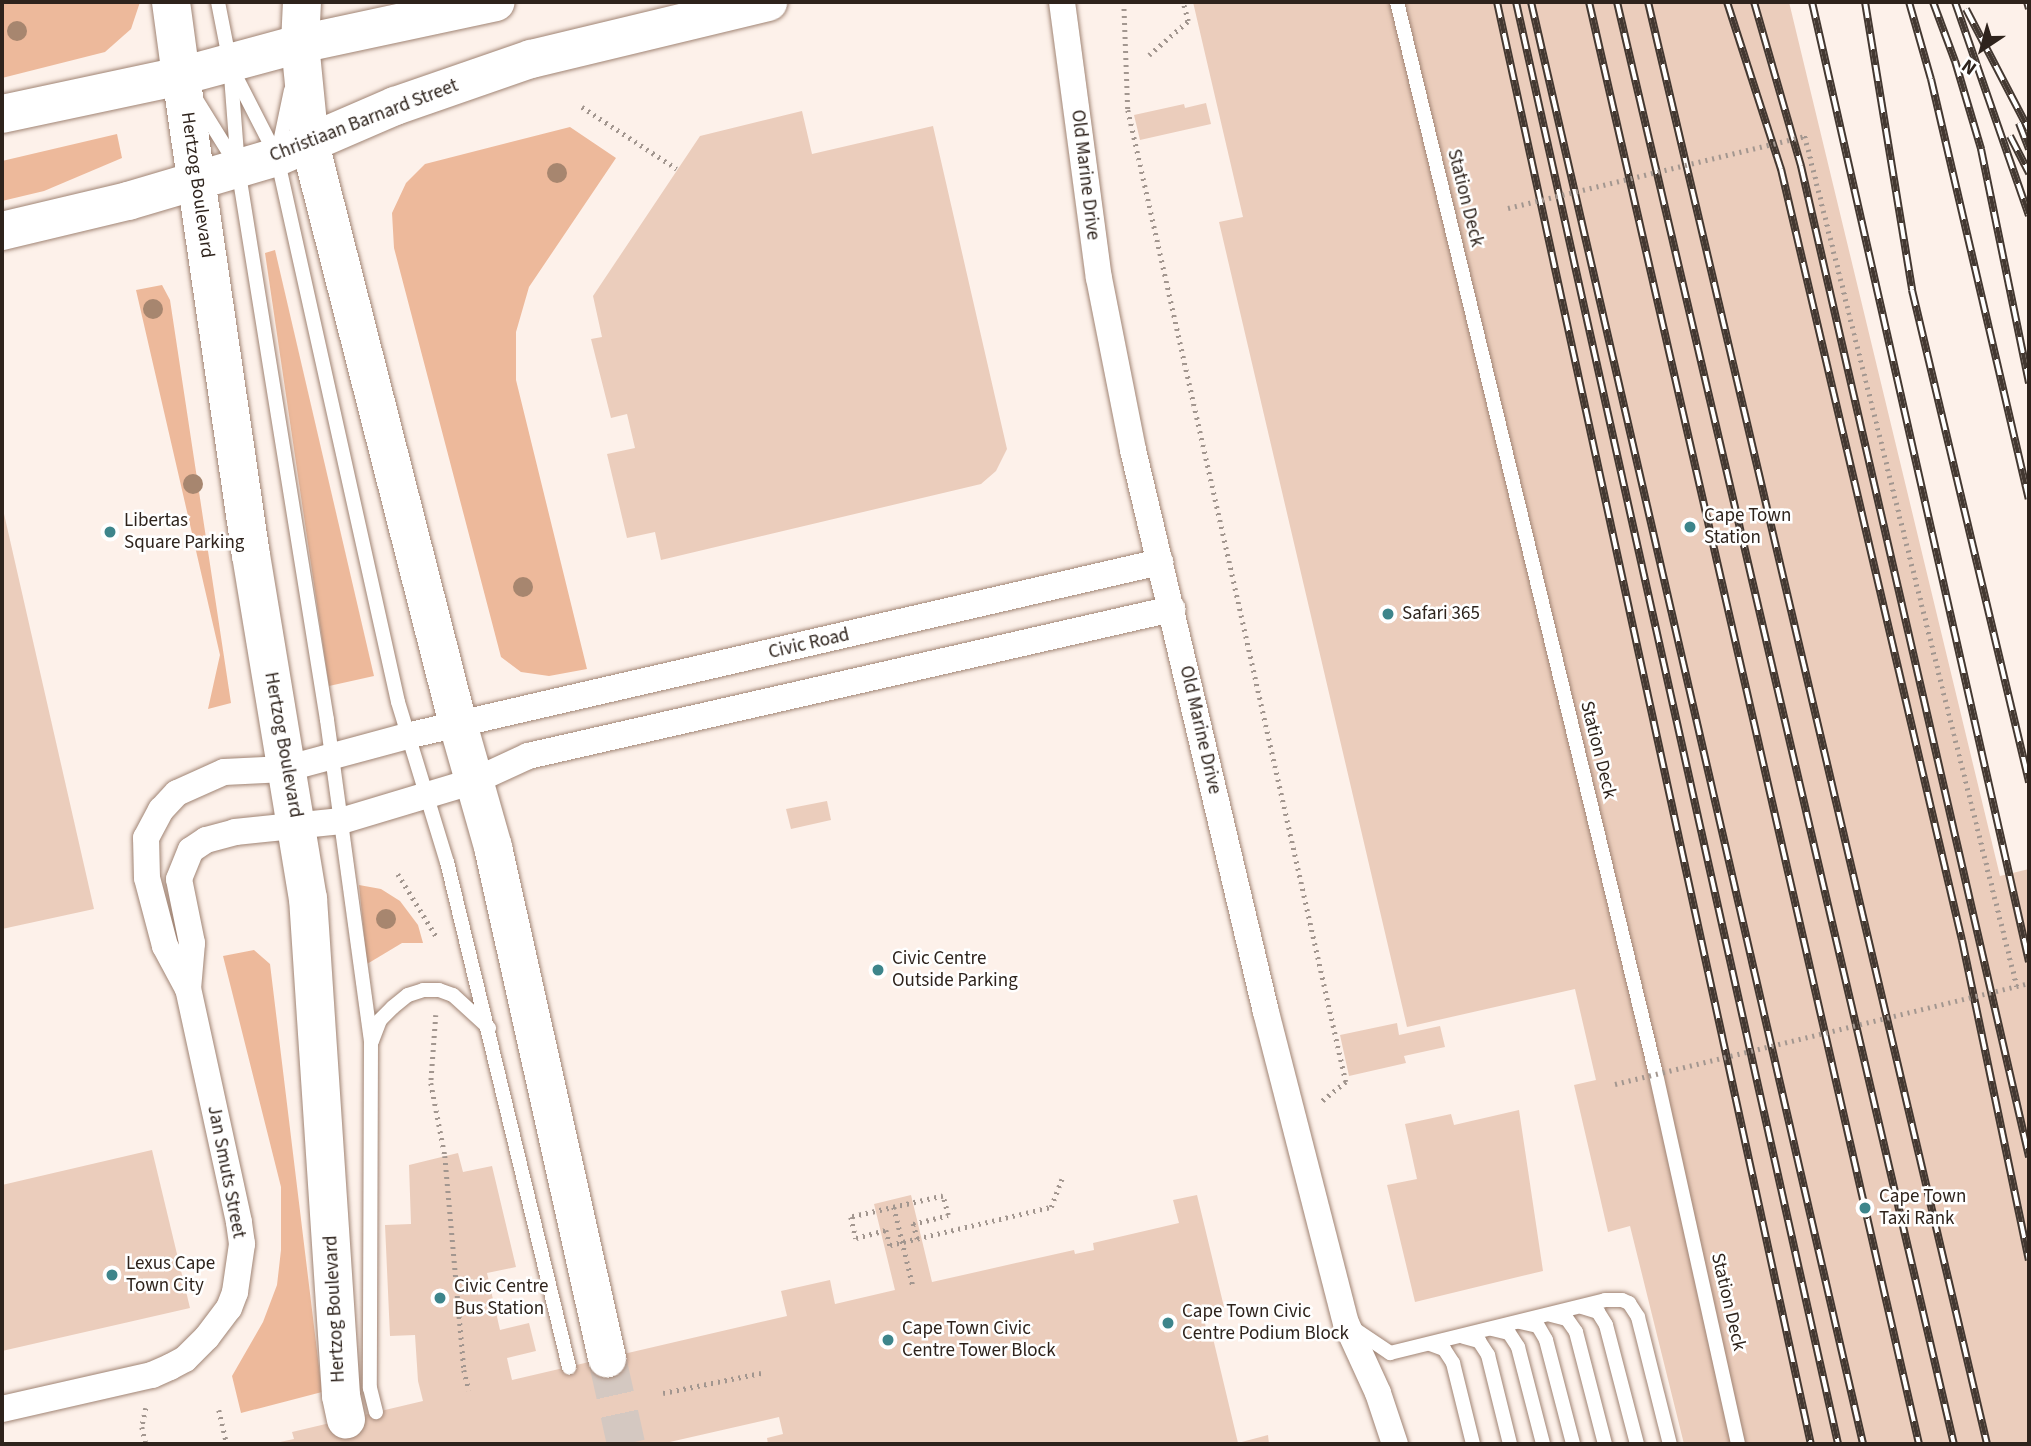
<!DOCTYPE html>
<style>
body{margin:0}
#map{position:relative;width:2031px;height:1446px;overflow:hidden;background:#fdf1ea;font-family:"Source Sans 3",sans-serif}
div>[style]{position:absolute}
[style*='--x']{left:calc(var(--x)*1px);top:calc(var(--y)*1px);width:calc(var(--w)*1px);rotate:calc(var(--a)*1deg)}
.green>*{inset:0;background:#edb99b}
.building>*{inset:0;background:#ebcdbc}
.secondary-tunnel>*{height:38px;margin-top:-19px;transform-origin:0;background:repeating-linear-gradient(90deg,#d4c8c1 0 38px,transparent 0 57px)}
.path>*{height:4.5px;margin-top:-2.25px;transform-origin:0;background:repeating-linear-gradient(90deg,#a2968f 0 2px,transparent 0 7px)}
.roads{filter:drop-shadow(0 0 2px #a08474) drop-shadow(0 0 2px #a08474)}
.lane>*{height:14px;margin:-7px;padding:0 7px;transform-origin:7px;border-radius:7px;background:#fff}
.street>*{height:26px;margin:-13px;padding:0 13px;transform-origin:13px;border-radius:13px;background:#fff}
.secondary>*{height:38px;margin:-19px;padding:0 19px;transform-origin:19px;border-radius:19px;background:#fff}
.highway>*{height:38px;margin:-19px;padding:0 19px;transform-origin:19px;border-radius:19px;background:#fff}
.rail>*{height:8px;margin-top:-4px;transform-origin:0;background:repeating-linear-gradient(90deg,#fff 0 16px,#433831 0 32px);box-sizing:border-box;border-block:2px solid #433831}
.path-bridge>*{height:4.5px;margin-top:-2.25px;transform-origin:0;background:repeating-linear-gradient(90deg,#a2968f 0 2px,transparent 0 7px)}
.trees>*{width:20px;height:20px;margin:-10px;border-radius:50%;background:#a7866f}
.dots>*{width:19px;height:19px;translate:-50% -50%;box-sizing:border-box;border:4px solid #fff;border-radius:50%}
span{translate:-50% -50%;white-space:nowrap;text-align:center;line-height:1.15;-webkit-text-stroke:5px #fff;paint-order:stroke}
.street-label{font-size:19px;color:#2e231c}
.poi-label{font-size:19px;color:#2e231c}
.left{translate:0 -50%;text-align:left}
.frame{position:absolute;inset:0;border:4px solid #2e231c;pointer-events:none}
.north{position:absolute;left:1947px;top:14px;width:70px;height:70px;-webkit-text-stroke:5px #fff;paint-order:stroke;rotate:216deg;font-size:19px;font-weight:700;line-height:28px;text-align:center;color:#2e231c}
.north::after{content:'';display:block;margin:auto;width:24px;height:32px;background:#2e231c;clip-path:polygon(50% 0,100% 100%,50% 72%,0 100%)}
</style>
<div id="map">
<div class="green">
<i style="clip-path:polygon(2px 2px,140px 2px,131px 29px,105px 52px,2px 78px)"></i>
<i style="clip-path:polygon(570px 127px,616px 158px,529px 287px,516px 332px,516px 380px,587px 669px,549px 676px,521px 672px,501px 657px,394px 248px,392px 213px,406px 183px,425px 164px)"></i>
<i style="clip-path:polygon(117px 134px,122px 158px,44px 191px,2px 201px,2px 161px)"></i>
<i style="clip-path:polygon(275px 250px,374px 676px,329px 686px,265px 253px)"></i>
<i style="clip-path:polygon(162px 285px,170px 300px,231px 703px,208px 709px,220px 655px,136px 290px)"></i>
<i style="clip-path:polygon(359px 885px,381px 889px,400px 901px,418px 925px,423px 943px,402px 943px,367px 964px)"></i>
<i style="clip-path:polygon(254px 950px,270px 964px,322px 1392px,241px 1413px,232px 1376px,263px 1322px,277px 1285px,281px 1250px,281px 1187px,223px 956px)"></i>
</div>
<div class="building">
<i style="clip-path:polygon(1193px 2px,1789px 2px,2000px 876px,2029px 869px,2029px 1444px,1684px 1444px,1630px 1226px,1608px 1232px,1574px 1085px,1596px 1080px,1575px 989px,1407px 1027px,1219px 222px,1243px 217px)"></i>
<i style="clip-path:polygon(1206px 103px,1211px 124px,1140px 140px,1134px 115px,1184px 104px,1185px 108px)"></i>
<i style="clip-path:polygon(802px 111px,812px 154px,933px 126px,1007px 449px,996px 471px,981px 484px,661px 560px,655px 532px,627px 538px,607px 454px,635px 448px,627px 414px,611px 418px,591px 339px,602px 337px,593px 296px,700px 136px)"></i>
<i style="clip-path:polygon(2px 505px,94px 909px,2px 929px)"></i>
<i style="clip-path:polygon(827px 801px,831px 820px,791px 829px,786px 809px)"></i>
<i style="clip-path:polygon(1397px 1023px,1399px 1035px,1440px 1026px,1445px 1047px,1404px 1056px,1406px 1063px,1349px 1076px,1340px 1035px)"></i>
<i style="clip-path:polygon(1519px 1110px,1543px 1271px,1415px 1302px,1387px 1185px,1417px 1179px,1405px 1124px,1451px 1114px,1454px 1125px)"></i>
<i style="clip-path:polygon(152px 1150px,190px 1308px,2px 1351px,2px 1185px)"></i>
<i style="clip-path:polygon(458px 1153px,463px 1172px,492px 1166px,516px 1267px,487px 1273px,500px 1330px,529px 1323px,536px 1351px,507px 1358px,512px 1380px,787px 1316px,781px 1291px,830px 1280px,835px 1304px,895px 1290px,874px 1204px,911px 1195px,932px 1282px,1074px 1250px,1075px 1254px,1094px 1250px,1093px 1243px,1179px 1223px,1173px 1200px,1197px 1195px,1224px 1307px,1202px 1312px,1208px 1335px,1212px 1334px,1238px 1443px,1268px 1435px,1269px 1444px,768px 1444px,767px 1438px,783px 1434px,779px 1417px,661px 1444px,280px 1444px,280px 1442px,294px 1439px,292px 1432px,423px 1401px,418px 1381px,415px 1335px,390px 1336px,385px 1225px,411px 1224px,409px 1165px)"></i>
</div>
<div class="secondary-tunnel">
<i style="--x:607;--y:1358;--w:88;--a:77.5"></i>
</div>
<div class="path">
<i style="--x:1124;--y:2;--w:108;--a:87.9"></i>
<i style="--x:1128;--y:110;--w:996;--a:77.36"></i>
<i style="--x:1346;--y:1082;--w:32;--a:141"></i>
<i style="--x:1149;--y:55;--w:52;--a:-41.1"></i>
<i style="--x:1188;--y:21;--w:20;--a:-105"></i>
<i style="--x:582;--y:107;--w:113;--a:33.1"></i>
<i style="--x:398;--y:874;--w:76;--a:58.4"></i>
<i style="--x:436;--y:1015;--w:68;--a:94.2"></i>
<i style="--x:431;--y:1083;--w:74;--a:79.1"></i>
<i style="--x:445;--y:1156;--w:215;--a:84.9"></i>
<i style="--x:464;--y:1370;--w:21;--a:76"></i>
<i style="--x:917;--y:1239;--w:16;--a:-105"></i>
<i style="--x:913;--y:1224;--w:36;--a:-14"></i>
<i style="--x:948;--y:1215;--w:20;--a:-105"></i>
<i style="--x:943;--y:1196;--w:94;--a:167.1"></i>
<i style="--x:851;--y:1217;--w:22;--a:77"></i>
<i style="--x:856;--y:1238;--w:31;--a:-15"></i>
<i style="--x:886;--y:1230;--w:16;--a:75"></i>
<i style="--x:890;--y:1245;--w:165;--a:-13.3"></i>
<i style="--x:1051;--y:1207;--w:30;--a:-69"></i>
<i style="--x:663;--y:1393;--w:100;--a:-11.5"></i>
<i style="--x:146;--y:1408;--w:19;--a:102"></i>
<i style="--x:142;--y:1427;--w:17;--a:77"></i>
<i style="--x:219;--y:1410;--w:35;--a:77"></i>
</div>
<div class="roads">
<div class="lane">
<i style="--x:218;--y:2;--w:62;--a:78.9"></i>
<i style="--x:230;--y:63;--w:105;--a:85.6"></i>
<i style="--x:238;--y:168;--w:559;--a:80.84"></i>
<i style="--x:327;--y:720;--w:325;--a:82.2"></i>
<i style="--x:371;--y:1042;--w:346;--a:90.2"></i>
<i style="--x:370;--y:1388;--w:25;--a:76"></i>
<i style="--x:1397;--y:2;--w:1103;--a:76.42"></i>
<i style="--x:1656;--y:1074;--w:379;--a:77.5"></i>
<i style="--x:233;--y:71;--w:97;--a:62.9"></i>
<i style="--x:277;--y:157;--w:558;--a:77.48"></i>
<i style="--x:398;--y:702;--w:167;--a:73"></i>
<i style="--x:447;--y:862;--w:520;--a:76.42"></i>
<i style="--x:197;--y:101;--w:74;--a:58.2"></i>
<i style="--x:278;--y:152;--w:63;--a:-78.2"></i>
<i style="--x:372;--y:1041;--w:22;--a:-69"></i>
<i style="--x:380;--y:1020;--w:18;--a:-45"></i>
<i style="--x:393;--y:1007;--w:19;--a:-39"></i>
<i style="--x:408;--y:995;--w:16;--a:-18"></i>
<i style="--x:423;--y:990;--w:16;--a:0"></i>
<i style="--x:439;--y:990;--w:15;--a:20"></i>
<i style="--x:453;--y:995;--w:49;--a:42.5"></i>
<i style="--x:1582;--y:1307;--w:17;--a:17"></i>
<i style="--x:1598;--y:1312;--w:15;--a:58"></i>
<i style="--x:1606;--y:1325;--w:123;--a:75.4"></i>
<i style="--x:1551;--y:1315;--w:16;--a:14"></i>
<i style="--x:1567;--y:1319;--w:16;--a:55"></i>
<i style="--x:1576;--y:1332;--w:116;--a:75.5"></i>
<i style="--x:1520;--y:1322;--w:18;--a:13"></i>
<i style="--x:1538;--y:1326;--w:16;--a:60"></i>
<i style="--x:1546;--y:1340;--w:107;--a:75.4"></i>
<i style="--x:1353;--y:1328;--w:45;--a:34"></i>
<i style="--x:1390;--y:1353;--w:221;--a:-13.8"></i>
<i style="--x:1605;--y:1300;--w:17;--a:0"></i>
<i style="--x:1622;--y:1300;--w:8;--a:23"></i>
<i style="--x:1629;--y:1303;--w:17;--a:57"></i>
<i style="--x:1638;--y:1317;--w:131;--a:75.9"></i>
<i style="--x:1492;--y:1329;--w:17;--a:13"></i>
<i style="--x:1509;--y:1333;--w:17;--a:57"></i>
<i style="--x:1518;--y:1347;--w:100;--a:75.5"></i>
<i style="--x:1464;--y:1337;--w:16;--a:15"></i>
<i style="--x:1479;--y:1341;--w:17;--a:57"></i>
<i style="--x:1488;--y:1355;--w:92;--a:76.1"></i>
<i style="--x:1430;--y:1344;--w:15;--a:20"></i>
<i style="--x:1444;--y:1349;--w:17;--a:57"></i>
<i style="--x:1453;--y:1363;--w:83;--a:76.1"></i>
</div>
<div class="street">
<i style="--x:1062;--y:2;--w:278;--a:82.4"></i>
<i style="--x:1099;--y:278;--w:175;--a:78.8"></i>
<i style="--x:1133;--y:450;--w:578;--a:76.69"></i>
<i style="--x:1266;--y:1012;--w:321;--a:75.6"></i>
<i style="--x:1346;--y:1323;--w:77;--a:65.4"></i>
<i style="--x:1378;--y:1393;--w:54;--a:71.6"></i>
<i style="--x:188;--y:989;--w:46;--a:-85"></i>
<i style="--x:192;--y:943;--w:65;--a:-101.5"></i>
<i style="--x:179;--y:879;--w:31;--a:-68"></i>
<i style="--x:191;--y:850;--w:18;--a:-34"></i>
<i style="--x:206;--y:840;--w:30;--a:-15"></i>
<i style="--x:235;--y:832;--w:107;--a:-5.9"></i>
<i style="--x:341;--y:821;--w:139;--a:-16.7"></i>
<i style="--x:474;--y:781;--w:60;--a:-24.8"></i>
<i style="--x:528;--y:756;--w:661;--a:-12.86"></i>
<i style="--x:2;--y:1409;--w:154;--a:-12.8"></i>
<i style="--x:152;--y:1375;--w:20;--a:-24"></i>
<i style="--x:170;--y:1367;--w:17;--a:-28"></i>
<i style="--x:185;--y:1359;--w:31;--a:-45"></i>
<i style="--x:207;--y:1337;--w:36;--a:-53"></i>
<i style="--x:229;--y:1308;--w:17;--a:-69"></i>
<i style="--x:235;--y:1292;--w:49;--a:-81.7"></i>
<i style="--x:242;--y:1244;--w:22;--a:-98"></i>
<i style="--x:239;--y:1222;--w:239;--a:-102.3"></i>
<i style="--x:188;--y:989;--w:49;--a:-118.1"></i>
<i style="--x:165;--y:946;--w:70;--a:-104.8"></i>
<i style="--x:147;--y:878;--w:40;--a:-91.4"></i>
<i style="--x:146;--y:838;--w:32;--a:-62"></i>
<i style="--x:161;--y:810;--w:23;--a:-47"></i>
<i style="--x:177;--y:793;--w:51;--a:-24.1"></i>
<i style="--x:224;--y:772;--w:61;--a:-2.8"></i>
<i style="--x:285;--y:769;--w:131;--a:-15.1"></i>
<i style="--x:411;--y:735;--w:769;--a:-13.01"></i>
</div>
<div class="secondary">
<i style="--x:300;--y:44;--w:100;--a:84.3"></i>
<i style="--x:310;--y:144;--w:599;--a:75.69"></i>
<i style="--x:458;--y:724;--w:128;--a:74.1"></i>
<i style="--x:493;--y:847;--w:524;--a:77.42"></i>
<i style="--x:181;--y:76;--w:484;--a:81.7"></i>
<i style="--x:251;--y:555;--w:348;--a:80.6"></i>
<i style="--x:308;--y:898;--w:499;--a:86.2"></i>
<i style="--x:341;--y:1396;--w:24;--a:78"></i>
<i style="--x:2;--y:114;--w:183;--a:-12"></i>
<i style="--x:181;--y:76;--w:123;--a:-15.1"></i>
<i style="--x:300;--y:44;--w:200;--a:-12.1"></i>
<i style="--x:2;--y:231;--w:130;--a:-13.4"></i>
<i style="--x:128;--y:201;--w:155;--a:-16.5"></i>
<i style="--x:277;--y:157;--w:129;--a:-23.4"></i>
<i style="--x:395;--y:106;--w:144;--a:-19.1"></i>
<i style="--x:531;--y:59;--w:244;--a:-13.5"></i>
</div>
<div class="highway">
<i style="--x:171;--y:2;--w:75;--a:82.3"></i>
<i style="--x:300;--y:44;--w:42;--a:-87.3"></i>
</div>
</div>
<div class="rail">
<i style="--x:1497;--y:2;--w:1476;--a:77.72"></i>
<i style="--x:1516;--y:2;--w:1478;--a:77.41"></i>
<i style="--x:1531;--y:2;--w:1480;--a:77.03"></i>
<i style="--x:1589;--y:2;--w:1479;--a:77.11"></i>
<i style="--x:1617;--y:2;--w:1481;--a:76.85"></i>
<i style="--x:1648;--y:2;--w:1481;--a:76.77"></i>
<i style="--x:1727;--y:2;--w:176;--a:72.1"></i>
<i style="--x:1781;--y:169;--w:792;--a:76.79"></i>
<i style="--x:1962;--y:940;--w:327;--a:78.2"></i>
<i style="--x:1754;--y:2;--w:171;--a:74"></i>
<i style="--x:1801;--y:166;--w:1017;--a:77.04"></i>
<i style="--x:1812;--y:2;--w:984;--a:77.26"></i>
<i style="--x:1865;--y:2;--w:292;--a:80.7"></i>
<i style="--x:1912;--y:290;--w:506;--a:76.62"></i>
<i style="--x:1909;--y:2;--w:80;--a:74.1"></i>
<i style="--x:1931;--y:79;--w:431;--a:76.9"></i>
<i style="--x:1933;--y:2;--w:63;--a:69.6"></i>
<i style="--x:1955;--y:61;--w:92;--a:73.5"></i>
<i style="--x:1981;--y:149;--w:239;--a:78.4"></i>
<i style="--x:1955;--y:2;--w:226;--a:70.9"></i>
<i style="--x:2027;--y:2;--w:7;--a:74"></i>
<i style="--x:1966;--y:9;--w:136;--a:62.5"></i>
<i style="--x:2019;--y:123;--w:28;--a:69"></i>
<i style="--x:2010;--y:136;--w:42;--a:62.8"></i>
</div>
<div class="path-bridge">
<i style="--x:1508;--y:208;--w:306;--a:-13.6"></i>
<i style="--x:1805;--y:136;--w:876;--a:76"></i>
<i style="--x:1615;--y:1084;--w:426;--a:-13.7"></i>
<i style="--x:894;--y:1207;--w:81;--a:76.5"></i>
</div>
<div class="trees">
<i style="left:17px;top:31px"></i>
<i style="left:557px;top:173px"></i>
<i style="left:153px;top:309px"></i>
<i style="left:193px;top:484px"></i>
<i style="left:523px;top:587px"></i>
<i style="left:386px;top:919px"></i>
</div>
<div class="dots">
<i style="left:1690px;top:527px;background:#3d858b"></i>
<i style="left:110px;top:532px;background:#3d858b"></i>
<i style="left:1388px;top:614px;background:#3d858b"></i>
<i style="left:878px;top:970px;background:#3d858b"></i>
<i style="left:1865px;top:1208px;background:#3d858b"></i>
<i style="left:112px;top:1275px;background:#3d858b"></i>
<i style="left:440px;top:1298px;background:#3d858b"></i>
<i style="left:1168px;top:1323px;background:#3d858b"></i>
<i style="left:888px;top:1340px;background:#3d858b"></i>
</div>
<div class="street-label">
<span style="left:364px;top:121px;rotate:-21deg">Christiaan Barnard Street</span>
<span style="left:1085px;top:175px;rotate:83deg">Old Marine Drive</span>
<span style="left:197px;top:185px;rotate:82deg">Hertzog Boulevard</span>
<span style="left:1465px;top:198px;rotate:76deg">Station Deck</span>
<span style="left:809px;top:644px;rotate:-13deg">Civic Road</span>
<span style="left:1200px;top:730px;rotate:77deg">Old Marine Drive</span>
<span style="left:283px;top:745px;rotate:80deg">Hertzog Boulevard</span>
<span style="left:1598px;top:750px;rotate:76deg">Station Deck</span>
<span style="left:226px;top:1172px;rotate:79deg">Jan Smuts Street</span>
<span style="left:1728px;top:1302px;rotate:77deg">Station Deck</span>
<span style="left:335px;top:1309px;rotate:-93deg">Hertzog Boulevard</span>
</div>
<div class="poi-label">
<span class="left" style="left:1704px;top:527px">Cape Town<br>Station</span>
<span class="left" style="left:124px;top:532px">Libertas<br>Square Parking</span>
<span class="left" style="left:1402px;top:614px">Safari 365</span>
<span class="left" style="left:892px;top:970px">Civic Centre<br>Outside Parking</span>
<span class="left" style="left:1879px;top:1208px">Cape Town<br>Taxi Rank</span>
<span class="left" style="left:126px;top:1275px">Lexus Cape<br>Town City</span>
<span class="left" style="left:454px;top:1298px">Civic Centre<br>Bus Station</span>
<span class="left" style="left:1182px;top:1323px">Cape Town Civic<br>Centre Podium Block</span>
<span class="left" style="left:902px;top:1340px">Cape Town Civic<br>Centre Tower Block</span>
</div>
<div class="frame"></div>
<div class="north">N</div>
</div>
